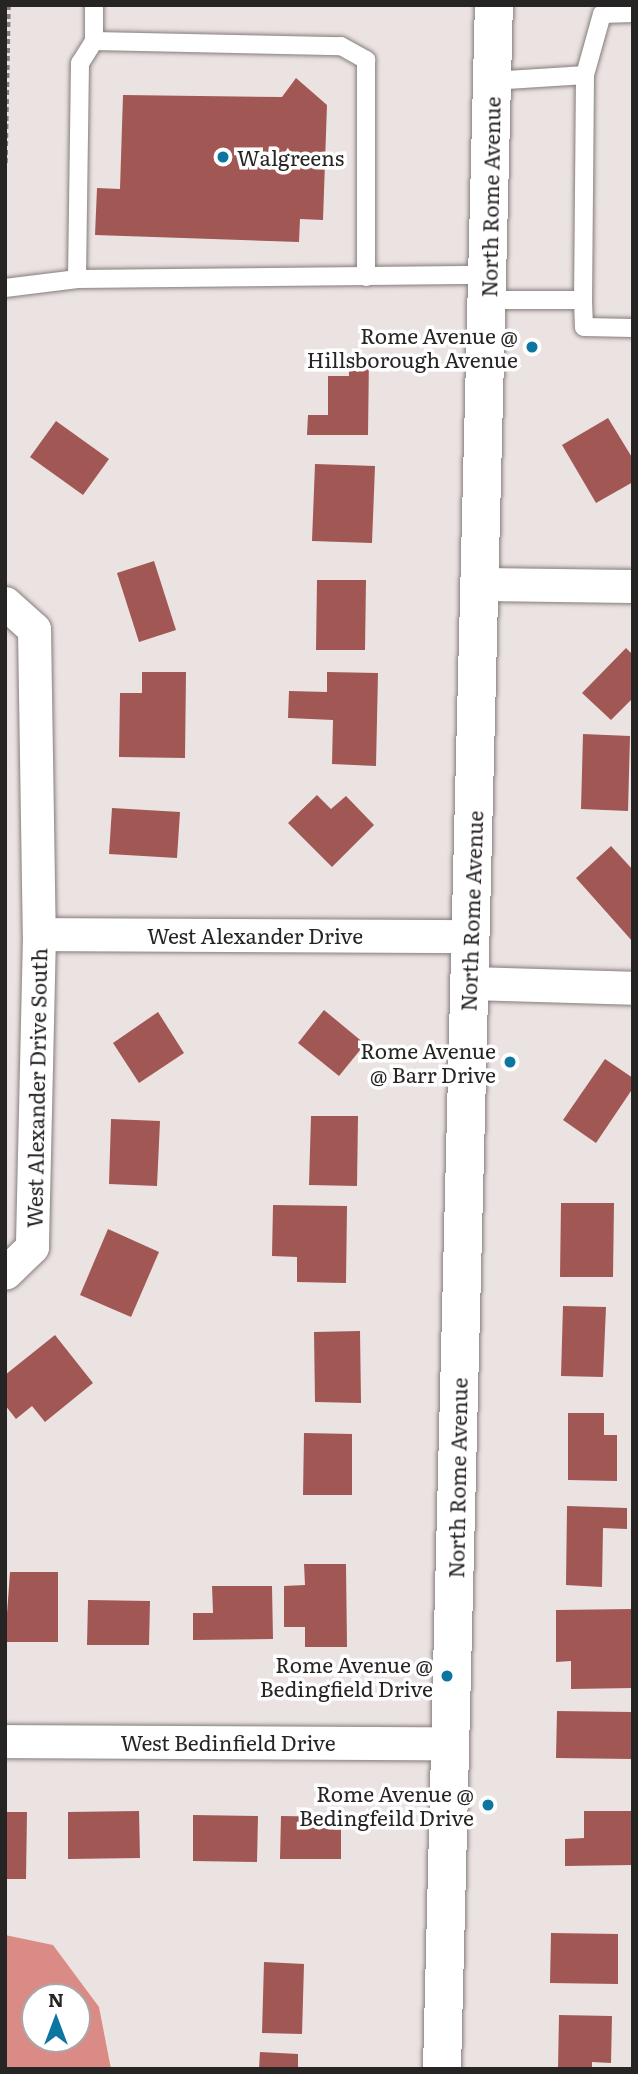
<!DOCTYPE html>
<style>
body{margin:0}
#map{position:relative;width:638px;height:2074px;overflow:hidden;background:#ebe3e2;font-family:Literata,serif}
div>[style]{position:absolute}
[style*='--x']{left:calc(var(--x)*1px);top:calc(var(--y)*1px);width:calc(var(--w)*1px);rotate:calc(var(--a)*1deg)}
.water>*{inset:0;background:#db8b85}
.building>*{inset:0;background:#a15753}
.path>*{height:4.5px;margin-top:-2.25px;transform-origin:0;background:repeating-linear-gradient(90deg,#847f7e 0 5px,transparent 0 8.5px)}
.roads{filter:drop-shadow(0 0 2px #857d7c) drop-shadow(0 0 2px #857d7c)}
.lane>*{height:18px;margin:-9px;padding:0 9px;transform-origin:9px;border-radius:9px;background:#fff}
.street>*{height:33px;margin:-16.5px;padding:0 16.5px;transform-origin:16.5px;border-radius:16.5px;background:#fff}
.secondary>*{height:38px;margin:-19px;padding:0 19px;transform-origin:19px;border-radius:19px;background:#fff}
.dots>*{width:19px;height:19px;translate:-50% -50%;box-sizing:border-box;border:4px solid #fff;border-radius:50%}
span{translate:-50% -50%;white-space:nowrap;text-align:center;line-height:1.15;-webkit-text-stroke:7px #fff;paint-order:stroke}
.poi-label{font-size:21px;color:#272424}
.left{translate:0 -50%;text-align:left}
.right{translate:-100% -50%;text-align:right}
.street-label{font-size:21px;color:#272424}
.frame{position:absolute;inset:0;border:7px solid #272424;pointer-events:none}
.north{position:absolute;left:21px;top:1983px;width:70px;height:70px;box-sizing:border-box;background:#fff;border:2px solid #a9a7a7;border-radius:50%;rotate:0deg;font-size:19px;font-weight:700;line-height:28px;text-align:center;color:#272424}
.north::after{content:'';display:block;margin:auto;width:24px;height:32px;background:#0c75a0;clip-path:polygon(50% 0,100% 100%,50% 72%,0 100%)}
</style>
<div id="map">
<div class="water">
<i style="clip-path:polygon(evenodd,5px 1935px,53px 1945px,99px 2007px,111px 2069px,5px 2069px,5px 1935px,35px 1997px,77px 1997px,77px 2039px,35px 2039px,35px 1997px)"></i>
</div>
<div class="building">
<i style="clip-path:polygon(296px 78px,327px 105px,323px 220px,300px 219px,299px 242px,95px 235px,97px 188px,120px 189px,123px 95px,282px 97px)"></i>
<i style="clip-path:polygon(349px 357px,369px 357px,368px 435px,307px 435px,308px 415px,328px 415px,328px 376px,349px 376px)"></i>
<i style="clip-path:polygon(608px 418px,633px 459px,633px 482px,596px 503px,562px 445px)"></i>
<i style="clip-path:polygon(56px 421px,109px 459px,83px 495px,30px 457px)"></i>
<i style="clip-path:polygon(315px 464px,375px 466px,372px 543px,312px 541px)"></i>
<i style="clip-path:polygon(154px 561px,176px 630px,139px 642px,117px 573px)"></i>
<i style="clip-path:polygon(317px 580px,366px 580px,365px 650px,316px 650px)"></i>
<i style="clip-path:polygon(626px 648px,633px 655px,633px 698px,611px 720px,582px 693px)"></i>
<i style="clip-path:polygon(142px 672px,186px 672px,185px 758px,119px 757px,120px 693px,142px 693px)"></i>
<i style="clip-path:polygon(327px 672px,378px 673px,376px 766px,332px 764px,333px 720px,288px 718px,289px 691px,327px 692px)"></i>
<i style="clip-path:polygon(583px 734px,630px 736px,628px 811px,581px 809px)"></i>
<i style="clip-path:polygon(317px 795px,331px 809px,346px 796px,374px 825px,332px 867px,288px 823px)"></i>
<i style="clip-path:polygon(112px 808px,180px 812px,177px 858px,109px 854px)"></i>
<i style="clip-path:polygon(611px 846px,633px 870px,633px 942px,576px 878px)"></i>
<i style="clip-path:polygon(324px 1010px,365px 1044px,339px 1076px,298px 1043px)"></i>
<i style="clip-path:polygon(158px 1012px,184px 1053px,139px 1083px,113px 1043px)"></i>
<i style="clip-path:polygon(605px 1059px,633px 1078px,633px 1088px,596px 1143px,563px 1120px)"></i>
<i style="clip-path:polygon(311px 1116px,358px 1116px,357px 1186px,309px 1185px)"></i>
<i style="clip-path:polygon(111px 1119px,160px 1121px,157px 1186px,109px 1184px)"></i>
<i style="clip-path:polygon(561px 1203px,614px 1203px,613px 1277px,560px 1277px)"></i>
<i style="clip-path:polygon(273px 1205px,347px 1206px,346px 1283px,297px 1282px,297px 1257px,272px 1256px)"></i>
<i style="clip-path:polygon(108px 1229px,159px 1252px,131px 1317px,80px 1295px)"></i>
<i style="clip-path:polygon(563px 1306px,606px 1307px,603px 1377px,561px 1376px)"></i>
<i style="clip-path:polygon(360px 1331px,361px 1403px,315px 1402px,314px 1332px)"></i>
<i style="clip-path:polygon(55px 1335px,93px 1383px,45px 1422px,32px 1406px,16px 1419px,5px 1405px,5px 1375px)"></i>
<i style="clip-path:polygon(568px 1413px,604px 1413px,604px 1435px,617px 1435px,617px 1481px,568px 1480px)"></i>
<i style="clip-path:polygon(304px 1433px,352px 1434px,352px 1495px,303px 1495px)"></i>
<i style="clip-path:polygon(567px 1506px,627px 1508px,627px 1529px,603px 1528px,602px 1587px,566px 1585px)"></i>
<i style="clip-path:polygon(304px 1564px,346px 1564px,347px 1647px,305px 1647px,305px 1627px,284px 1627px,284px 1586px,305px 1585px)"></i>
<i style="clip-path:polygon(10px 1572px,58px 1572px,58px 1642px,5px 1642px)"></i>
<i style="clip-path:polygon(212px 1586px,272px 1586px,273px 1639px,193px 1640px,193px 1613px,213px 1613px)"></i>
<i style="clip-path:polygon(88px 1600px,150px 1601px,149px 1645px,87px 1645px)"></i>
<i style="clip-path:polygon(633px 1609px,633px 1688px,571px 1689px,571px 1661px,556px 1662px,556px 1610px)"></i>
<i style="clip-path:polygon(557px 1711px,632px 1712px,632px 1759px,556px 1758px)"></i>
<i style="clip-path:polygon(139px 1811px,140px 1858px,68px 1859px,68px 1812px)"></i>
<i style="clip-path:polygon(584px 1811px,633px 1811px,633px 1865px,565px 1866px,565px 1839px,584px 1838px)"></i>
<i style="clip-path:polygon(5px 1812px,27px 1812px,26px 1879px,5px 1879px)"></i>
<i style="clip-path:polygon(193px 1815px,258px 1816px,257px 1862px,193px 1861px)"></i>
<i style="clip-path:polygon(281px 1816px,341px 1817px,341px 1859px,280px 1859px)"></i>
<i style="clip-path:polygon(551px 1933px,618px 1934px,618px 1984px,550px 1983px)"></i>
<i style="clip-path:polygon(264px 1962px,304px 1964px,302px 2034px,262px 2033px)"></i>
<i style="clip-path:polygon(559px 2015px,612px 2016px,611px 2063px,592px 2062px,592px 2069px,558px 2069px)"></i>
<i style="clip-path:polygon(260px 2052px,298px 2054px,298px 2069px,259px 2069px)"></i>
</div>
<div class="path">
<i style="--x:5;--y:163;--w:158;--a:-88.9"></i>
</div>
<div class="roads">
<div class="lane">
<i style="--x:94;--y:5;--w:36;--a:90"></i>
<i style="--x:94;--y:41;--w:26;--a:122"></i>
<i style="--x:80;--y:63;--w:216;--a:90.8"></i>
<i style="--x:77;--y:279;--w:411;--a:-0.6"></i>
<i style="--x:633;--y:13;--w:31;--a:178"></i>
<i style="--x:602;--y:14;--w:63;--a:105.6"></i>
<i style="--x:585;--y:75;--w:225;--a:90.5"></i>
<i style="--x:583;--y:300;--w:27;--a:88"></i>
<i style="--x:584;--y:327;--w:49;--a:1.2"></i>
<i style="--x:94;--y:41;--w:247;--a:1.2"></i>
<i style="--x:341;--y:46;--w:29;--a:29"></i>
<i style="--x:366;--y:60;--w:217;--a:90"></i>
<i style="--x:492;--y:81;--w:93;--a:-3.7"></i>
<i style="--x:5;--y:288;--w:73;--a:-7.1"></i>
<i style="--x:488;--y:300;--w:95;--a:0"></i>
</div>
<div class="street">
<i style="--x:481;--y:584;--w:152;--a:0.8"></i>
<i style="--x:5;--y:603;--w:39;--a:42"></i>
<i style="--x:34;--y:629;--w:305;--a:89.1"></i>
<i style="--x:39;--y:934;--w:313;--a:91.3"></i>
<i style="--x:32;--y:1247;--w:37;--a:136"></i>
<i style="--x:39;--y:934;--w:431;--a:0.3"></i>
<i style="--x:469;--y:983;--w:164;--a:1.7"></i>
<i style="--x:5;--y:1741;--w:446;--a:0.3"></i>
</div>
<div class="secondary">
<i style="--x:442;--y:2069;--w:2065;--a:-88.56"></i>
</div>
</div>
<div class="dots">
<i style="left:223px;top:157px;background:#0c75a0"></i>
<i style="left:532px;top:347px;background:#0c75a0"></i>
<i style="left:510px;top:1062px;background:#0c75a0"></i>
<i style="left:447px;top:1676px;background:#0c75a0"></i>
<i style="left:488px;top:1805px;background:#0c75a0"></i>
</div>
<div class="poi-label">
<span class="left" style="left:237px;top:157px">Walgreens</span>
<span class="right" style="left:518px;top:347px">Rome Avenue @<br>Hillsborough Avenue</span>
<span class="right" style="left:496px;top:1062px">Rome Avenue<br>@ Barr Drive</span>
<span class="right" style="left:433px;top:1676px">Rome Avenue @<br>Bedingfield Drive</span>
<span class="right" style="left:474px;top:1805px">Rome Avenue @<br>Bedingfeild Drive</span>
</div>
<div class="street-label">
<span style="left:490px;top:197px;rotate:-89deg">North Rome Avenue</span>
<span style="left:471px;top:911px;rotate:-88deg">North Rome Avenue</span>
<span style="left:255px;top:935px">West Alexander Drive</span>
<span style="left:36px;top:1088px;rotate:-89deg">West Alexander Drive South</span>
<span style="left:457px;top:1478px;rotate:-89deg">North Rome Avenue</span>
<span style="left:228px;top:1742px">West Bedinfield Drive</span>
</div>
<div class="frame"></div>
<div class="north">N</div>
</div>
